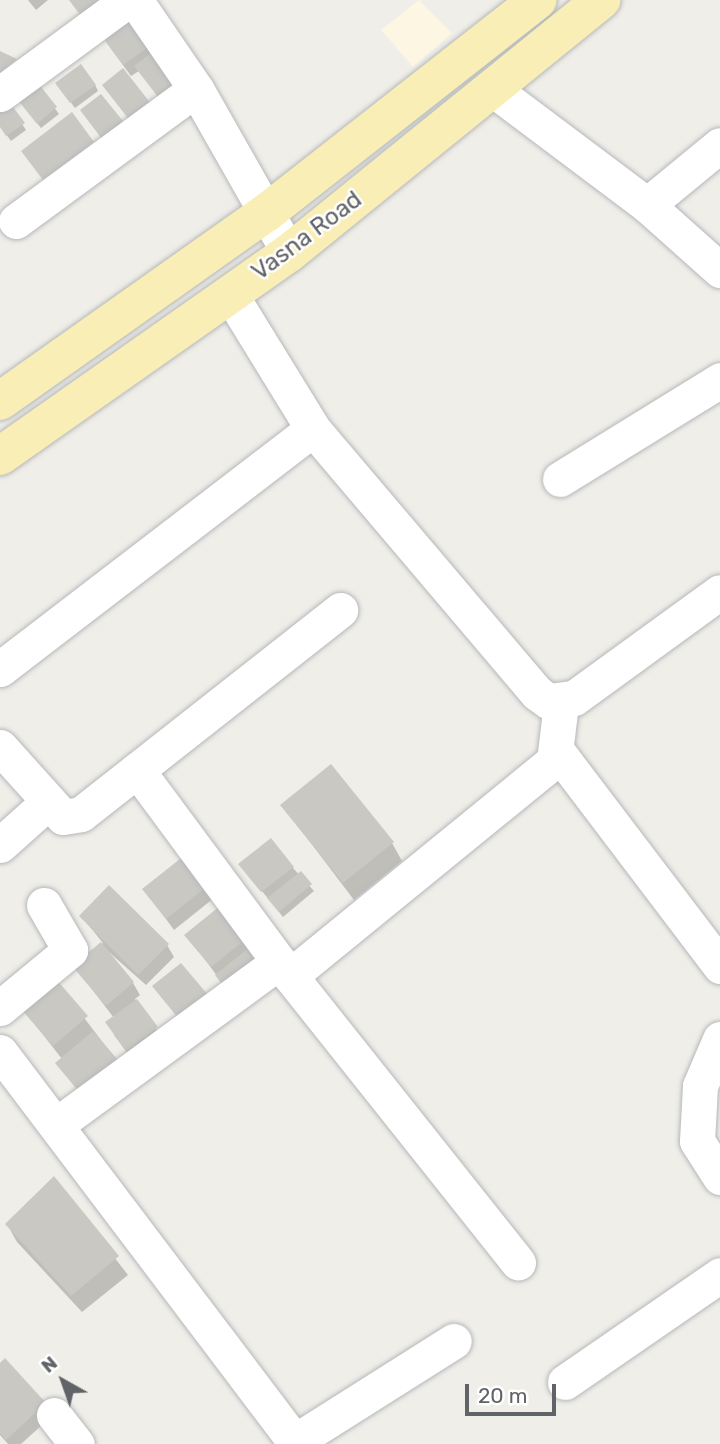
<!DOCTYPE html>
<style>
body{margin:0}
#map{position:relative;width:720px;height:1444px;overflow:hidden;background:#f0eee8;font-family:Rubik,sans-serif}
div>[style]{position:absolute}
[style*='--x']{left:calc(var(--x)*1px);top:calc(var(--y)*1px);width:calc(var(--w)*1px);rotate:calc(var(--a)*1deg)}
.commercial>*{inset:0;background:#fcf6e2}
.shadow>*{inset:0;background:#0003}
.building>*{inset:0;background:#c9c8c3}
.roads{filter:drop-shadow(0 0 2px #b5b8bb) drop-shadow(0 0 2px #b5b8bb)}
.minor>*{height:35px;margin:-17.5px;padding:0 17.5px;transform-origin:17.5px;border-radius:17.5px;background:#fff}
.major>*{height:38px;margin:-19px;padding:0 19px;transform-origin:19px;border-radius:19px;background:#f9eeb5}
span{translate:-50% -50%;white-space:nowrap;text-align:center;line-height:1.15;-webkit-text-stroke:5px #fff;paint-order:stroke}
.street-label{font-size:24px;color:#606367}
.north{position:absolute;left:28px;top:1346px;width:70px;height:70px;-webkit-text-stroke:5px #fff;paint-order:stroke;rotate:320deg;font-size:19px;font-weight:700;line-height:28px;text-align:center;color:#606367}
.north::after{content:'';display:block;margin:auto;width:24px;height:32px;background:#606367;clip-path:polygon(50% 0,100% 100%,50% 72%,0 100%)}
.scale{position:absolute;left:465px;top:1384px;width:91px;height:32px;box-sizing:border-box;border:4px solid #606367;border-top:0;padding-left:9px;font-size:21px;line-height:24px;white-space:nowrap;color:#606367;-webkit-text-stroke:5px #fff;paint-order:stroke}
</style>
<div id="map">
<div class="commercial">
<i style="clip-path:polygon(419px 0,452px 33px,413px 67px,381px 30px)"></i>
</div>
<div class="shadow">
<i style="clip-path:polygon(28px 0,48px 0,36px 10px)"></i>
<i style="clip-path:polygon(106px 42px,154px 43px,170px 113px,139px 71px,131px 76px)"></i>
<i style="clip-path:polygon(34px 80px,59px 114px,41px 128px,19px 100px)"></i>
<i style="clip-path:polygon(95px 85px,98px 91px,75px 108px,61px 89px)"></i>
<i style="clip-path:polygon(7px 101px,26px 130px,11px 141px,0 126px)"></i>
<i style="clip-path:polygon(282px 805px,392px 843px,402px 861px,354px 900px)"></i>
<i style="clip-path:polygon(240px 864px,293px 868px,314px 891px,283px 917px)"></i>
<i style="clip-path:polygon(207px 886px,214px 898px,174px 930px,144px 889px)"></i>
<i style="clip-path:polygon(225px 905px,255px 945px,220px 980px,187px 935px)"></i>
<i style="clip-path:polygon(81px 916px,167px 945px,174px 957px,146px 985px,101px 945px,133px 983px,140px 995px,135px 999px,163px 1040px,134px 1062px,114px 1035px,114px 1018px,75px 967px,103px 943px)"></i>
<i style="clip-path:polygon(56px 981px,117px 1061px,88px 1104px,57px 1063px,62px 1059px,23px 1009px)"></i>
<i style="clip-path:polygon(53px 1179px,128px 1275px,82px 1312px,17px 1242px,7px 1224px)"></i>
<i style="clip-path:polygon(0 1365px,52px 1416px,21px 1444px,8px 1444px,0 1435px)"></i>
</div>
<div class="building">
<i style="clip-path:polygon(69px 0,102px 0,81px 16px)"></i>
<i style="clip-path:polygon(130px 6px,156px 42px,123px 65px,97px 29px)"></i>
<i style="clip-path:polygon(159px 47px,187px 83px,162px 102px,134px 66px)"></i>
<i style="clip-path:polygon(0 51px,17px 59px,0 73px)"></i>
<i style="clip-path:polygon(81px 64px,96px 85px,70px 103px,55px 83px)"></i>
<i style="clip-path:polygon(123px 68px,152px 105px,131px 122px,102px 85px)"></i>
<i style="clip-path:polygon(34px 78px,57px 107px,37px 124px,13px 94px)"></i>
<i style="clip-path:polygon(101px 94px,127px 126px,105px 143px,80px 110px)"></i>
<i style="clip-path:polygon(7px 99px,25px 123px,6px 136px,0 127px,0 104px)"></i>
<i style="clip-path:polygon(72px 112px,94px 142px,43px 180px,21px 151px)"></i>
<i style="clip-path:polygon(331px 764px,394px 842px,343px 883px,280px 805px)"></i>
<i style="clip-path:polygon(271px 838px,294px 867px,261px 892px,238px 864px)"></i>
<i style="clip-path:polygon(185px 855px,209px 885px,166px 919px,142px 889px)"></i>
<i style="clip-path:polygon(301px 871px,312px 884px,279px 912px,267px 898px)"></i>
<i style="clip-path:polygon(109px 885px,169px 944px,138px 975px,79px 916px)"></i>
<i style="clip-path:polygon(225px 902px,251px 935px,211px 967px,184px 935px)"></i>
<i style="clip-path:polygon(101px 942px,134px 982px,106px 1006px,72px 966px)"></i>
<i style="clip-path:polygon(256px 942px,269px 960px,228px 992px,215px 975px)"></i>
<i style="clip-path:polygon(181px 963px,208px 995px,178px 1018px,152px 986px)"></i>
<i style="clip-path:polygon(56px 979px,88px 1016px,53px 1046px,21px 1009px)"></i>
<i style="clip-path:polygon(137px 999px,158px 1027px,126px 1051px,105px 1022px)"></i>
<i style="clip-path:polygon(93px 1031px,118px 1060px,80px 1093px,55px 1063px)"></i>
<i style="clip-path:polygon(54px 1176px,119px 1256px,71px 1296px,5px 1224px)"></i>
<i style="clip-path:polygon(5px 1358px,46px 1403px,6px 1440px,0 1433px,0 1363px)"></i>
</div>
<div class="roads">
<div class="minor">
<i style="--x:135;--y:0;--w:108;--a:55.6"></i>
<i style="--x:196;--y:89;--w:189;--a:60.4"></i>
<i style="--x:494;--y:90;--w:191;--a:36.9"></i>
<i style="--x:647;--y:205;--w:98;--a:41.7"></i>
<i style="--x:0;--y:94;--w:159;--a:-36.3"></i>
<i style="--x:647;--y:205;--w:94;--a:-39.4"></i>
<i style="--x:16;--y:221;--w:223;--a:-36.3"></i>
<i style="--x:230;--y:294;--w:158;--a:58.4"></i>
<i style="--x:313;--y:429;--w:346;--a:49.7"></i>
<i style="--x:537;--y:693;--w:14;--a:36"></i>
<i style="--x:548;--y:701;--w:26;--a:-7"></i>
<i style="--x:574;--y:698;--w:180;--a:-36"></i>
<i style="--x:560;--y:479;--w:188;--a:-31.7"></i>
<i style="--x:0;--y:669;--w:394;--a:-37.5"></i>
<i style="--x:0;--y:747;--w:94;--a:48"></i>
<i style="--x:63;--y:817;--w:18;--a:-9"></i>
<i style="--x:81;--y:814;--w:330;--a:-38.2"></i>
<i style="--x:557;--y:751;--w:270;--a:52.8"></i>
<i style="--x:137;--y:770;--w:239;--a:53.5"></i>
<i style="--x:279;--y:962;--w:384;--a:51.5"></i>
<i style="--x:0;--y:845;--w:63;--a:-41.8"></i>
<i style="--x:290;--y:976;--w:340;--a:-39.2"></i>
<i style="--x:554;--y:761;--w:58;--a:-83.1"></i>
<i style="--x:0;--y:1008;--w:91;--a:-39.6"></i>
<i style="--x:70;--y:950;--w:52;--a:-120"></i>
<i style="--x:720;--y:1039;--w:51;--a:113.1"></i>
<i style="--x:700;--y:1086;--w:55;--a:93.1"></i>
<i style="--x:697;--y:1141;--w:43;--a:57.4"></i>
<i style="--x:0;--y:1052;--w:491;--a:52.9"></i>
<i style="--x:56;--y:1125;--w:276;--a:-36.2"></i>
<i style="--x:565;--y:1382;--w:188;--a:-34.6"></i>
<i style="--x:54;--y:1415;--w:37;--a:52"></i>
<i style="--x:294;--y:1442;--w:189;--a:-32.3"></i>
</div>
<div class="major">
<i style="--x:0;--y:401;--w:326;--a:-35.3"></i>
<i style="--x:266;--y:213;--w:345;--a:-38.1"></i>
<i style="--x:0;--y:456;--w:353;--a:-35.1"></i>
<i style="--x:289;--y:253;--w:402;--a:-39"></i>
</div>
</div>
<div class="street-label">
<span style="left:307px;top:236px;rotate:-37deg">Vasna Road</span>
</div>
<div class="north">N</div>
<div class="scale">20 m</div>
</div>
